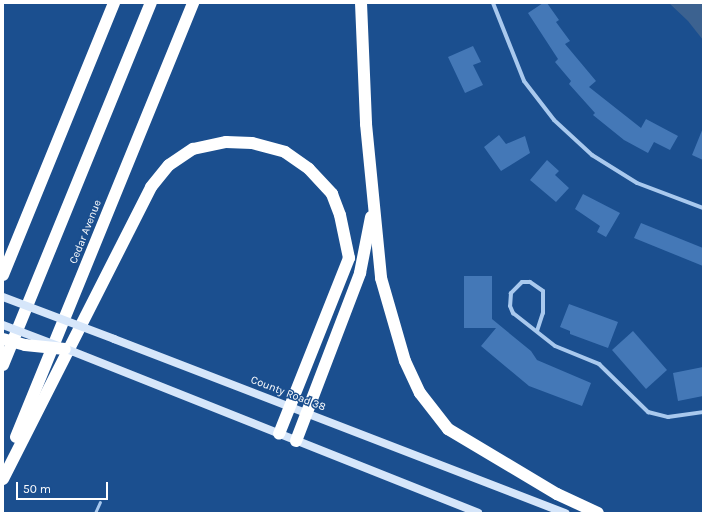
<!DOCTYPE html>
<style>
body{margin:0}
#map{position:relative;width:706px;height:516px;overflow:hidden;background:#1b4f8f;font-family:Karla,sans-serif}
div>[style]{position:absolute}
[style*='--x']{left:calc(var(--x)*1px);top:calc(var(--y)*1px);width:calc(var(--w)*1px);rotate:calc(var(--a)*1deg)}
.water>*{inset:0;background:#3c6290}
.building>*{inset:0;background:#4478b7}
.lane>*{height:3px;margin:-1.5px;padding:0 1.5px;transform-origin:1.5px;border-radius:1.5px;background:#a9c9ee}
.street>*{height:4px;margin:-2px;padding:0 2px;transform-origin:2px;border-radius:2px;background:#a9c9ee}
.secondary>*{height:8px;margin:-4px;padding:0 4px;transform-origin:4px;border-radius:4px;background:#d6e6fa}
.highway>*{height:12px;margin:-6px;padding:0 6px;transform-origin:6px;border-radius:6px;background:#fff}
.secondary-bridge>*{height:8px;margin:-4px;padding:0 4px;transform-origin:4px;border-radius:4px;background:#d6e6fa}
.highway-bridge>*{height:12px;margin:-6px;padding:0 6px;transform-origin:6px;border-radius:6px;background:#fff}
span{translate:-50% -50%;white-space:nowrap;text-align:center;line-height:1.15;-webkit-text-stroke:3px #1b4f8f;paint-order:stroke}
.street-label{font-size:11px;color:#fff}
.frame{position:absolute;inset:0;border:4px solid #fff;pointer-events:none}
.scale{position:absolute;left:16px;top:482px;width:92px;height:18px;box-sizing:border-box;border:2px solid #fff;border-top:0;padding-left:5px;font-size:12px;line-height:14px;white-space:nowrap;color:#fff;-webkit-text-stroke:3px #1b4f8f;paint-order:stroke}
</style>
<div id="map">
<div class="water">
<i style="clip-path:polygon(669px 3px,703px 3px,703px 40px,688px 21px)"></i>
</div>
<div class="building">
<i style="clip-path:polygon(543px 3px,547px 3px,559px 20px,556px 22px,570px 41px,565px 44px,596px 81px,589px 87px,641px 128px,646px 119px,678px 136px,670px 150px,654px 142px,648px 153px,624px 140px,593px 115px,595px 113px,569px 84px,571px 81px,555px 62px,558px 59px,528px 13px)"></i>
<i style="clip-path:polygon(473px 46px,481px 62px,473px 65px,483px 85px,465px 93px,448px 57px)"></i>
<i style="clip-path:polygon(703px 128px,703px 160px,692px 155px)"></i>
<i style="clip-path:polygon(499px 135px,506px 144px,525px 136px,530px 153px,501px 171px,484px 147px)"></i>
<i style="clip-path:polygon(547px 160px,559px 171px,555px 175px,569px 188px,556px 202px,530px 180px)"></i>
<i style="clip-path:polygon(583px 194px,620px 213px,606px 237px,597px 232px,600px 226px,575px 209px)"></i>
<i style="clip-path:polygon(641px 223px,703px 248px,703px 266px,634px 238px)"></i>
<i style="clip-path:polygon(464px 276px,492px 276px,492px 319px,531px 351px,537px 360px,591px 383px,582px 406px,529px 386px,481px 346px,496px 328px,464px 328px)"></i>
<i style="clip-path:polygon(569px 304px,618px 322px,608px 348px,570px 334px,570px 331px,560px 327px)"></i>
<i style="clip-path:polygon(633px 331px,667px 370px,646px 389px,612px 350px)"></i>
<i style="clip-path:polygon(703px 367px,703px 396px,678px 401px,673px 373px)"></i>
</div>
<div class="lane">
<i style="--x:95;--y:513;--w:12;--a:-66"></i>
</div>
<div class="street">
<i style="--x:493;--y:3;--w:84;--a:68.3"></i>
<i style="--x:524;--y:81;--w:49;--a:52.4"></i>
<i style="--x:554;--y:120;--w:52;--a:42.6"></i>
<i style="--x:592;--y:155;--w:53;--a:31.9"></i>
<i style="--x:637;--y:183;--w:71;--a:20.7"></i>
<i style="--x:537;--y:331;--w:19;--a:-72"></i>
<i style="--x:543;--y:313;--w:22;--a:-90"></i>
<i style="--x:543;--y:291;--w:16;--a:-145"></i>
<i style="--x:530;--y:282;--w:8;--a:180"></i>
<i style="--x:522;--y:282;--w:16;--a:135"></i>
<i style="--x:511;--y:293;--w:13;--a:94"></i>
<i style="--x:510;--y:306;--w:8;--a:67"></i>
<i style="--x:513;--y:313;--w:53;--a:38.2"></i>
<i style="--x:555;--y:346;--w:48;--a:22.2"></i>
<i style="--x:599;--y:364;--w:69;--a:44.4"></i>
<i style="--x:648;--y:412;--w:21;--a:14"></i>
<i style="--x:668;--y:417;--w:35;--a:-8"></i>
</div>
<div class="secondary">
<i style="--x:114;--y:339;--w:484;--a:21.1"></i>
<i style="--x:74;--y:352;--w:435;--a:21.7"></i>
</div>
<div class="highway">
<i style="--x:361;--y:3;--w:121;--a:87.6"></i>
<i style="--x:366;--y:124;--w:155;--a:84.4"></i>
<i style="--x:381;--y:278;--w:86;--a:73.9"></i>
<i style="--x:405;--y:361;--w:35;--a:65"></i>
<i style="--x:420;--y:393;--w:46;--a:52.1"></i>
<i style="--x:448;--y:429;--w:127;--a:30.8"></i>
<i style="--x:557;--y:494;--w:45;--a:24.9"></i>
<i style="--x:3;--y:275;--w:294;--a:-67.8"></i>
<i style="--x:3;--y:365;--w:391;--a:-67.8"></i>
<i style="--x:16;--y:437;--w:469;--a:-67.8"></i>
<i style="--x:296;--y:441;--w:180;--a:-69.1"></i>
<i style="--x:360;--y:273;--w:57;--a:-78.9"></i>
<i style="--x:3;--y:479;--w:327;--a:-63.1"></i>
<i style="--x:151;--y:187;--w:28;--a:-51"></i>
<i style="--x:169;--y:165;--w:29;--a:-34"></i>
<i style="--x:193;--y:149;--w:34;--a:-12"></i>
<i style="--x:226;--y:142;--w:26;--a:2"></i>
<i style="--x:252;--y:143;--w:34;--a:15"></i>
<i style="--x:285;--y:152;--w:29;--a:35"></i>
<i style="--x:309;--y:169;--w:34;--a:47"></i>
<i style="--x:332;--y:194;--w:22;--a:69"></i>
<i style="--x:340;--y:215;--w:44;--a:78.2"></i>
<i style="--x:349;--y:258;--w:189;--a:111.7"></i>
</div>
<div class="secondary-bridge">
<i style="--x:3;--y:297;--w:119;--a:20.7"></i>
<i style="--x:3;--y:325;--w:76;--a:20.8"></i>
</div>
<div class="highway-bridge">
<i style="--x:3;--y:339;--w:23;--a:15"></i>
<i style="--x:25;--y:345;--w:40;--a:5.7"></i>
</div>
<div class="street-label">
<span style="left:86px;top:232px;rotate:-68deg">Cedar Avenue</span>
<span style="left:288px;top:394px;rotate:21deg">County Road 38</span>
</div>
<div class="frame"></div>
<div class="scale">50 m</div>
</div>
